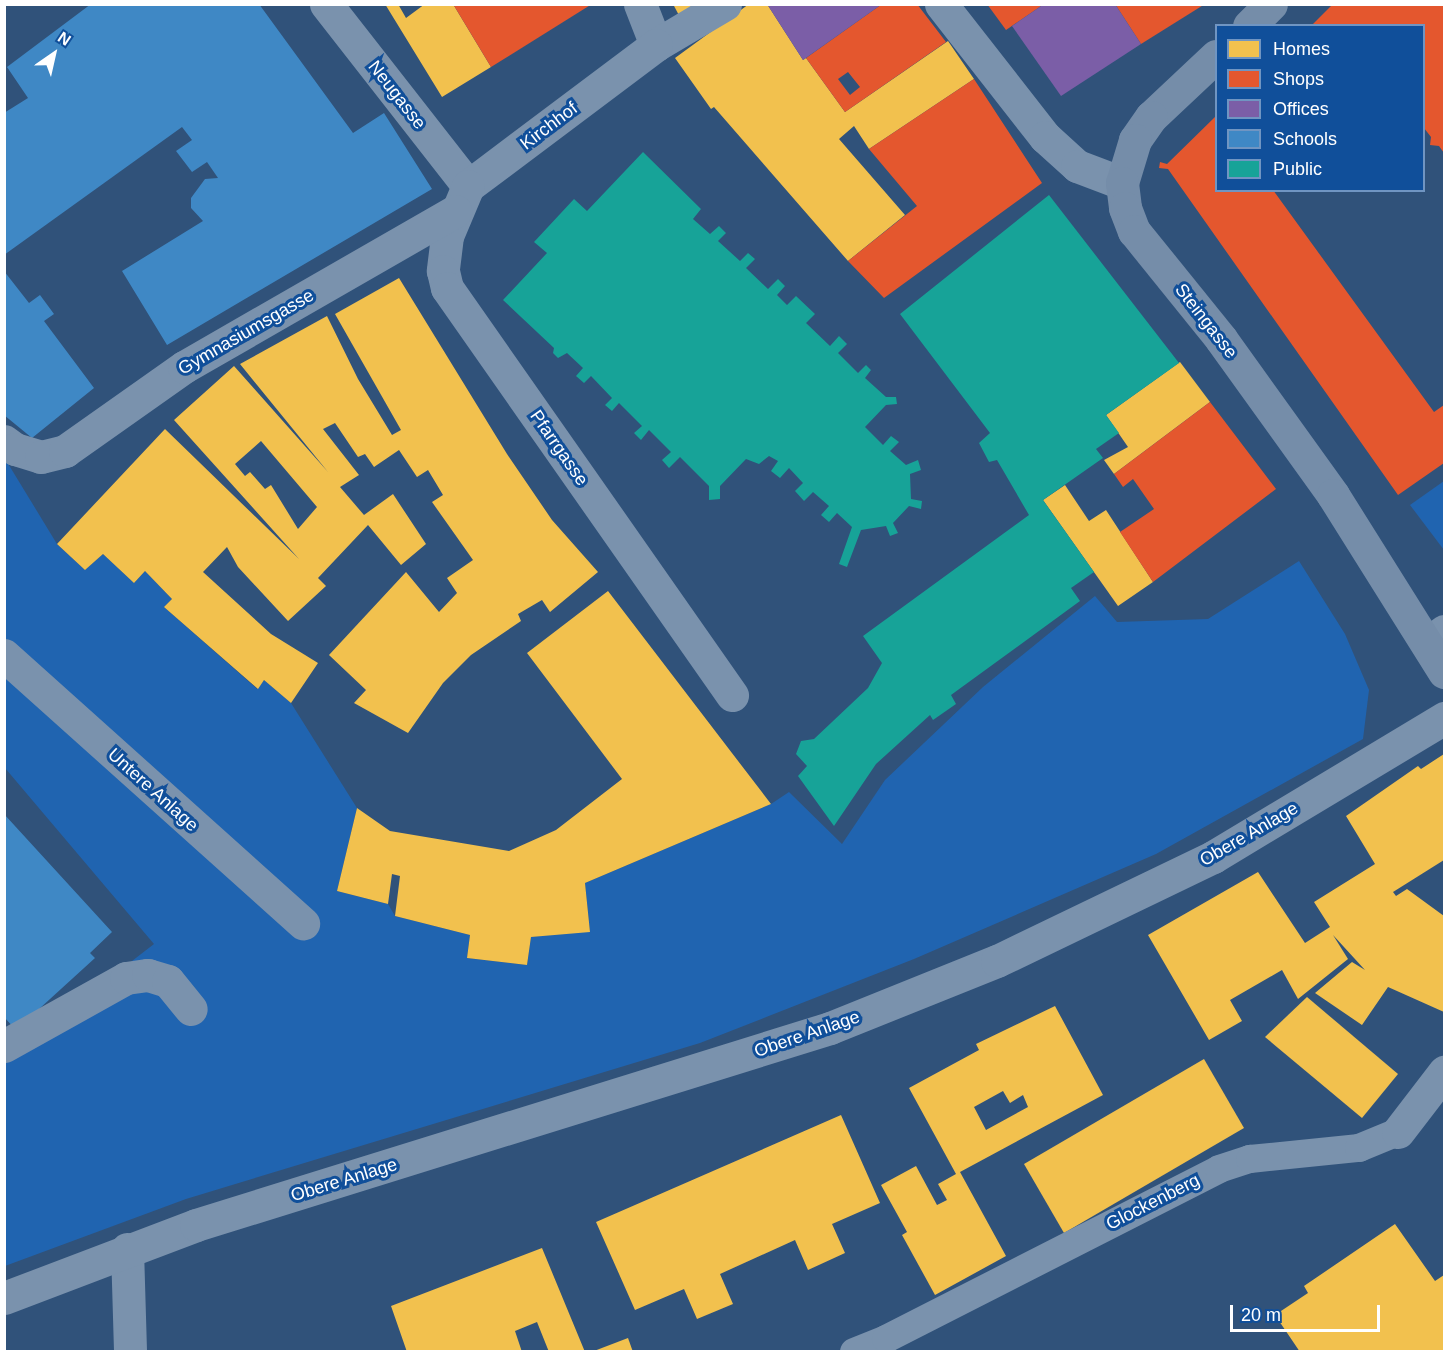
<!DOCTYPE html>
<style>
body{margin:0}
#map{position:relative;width:1449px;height:1356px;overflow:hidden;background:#30527a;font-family:Helvetica,sans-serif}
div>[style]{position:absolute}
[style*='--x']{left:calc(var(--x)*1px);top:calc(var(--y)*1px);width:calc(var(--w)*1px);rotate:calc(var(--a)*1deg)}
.green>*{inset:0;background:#2064b0}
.homes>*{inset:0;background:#f2c14e}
.shops>*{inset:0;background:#e4572e}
.offices>*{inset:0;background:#7b5ea7}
.schools>*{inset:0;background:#3f88c5}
.public>*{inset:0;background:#17a398}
.lane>*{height:28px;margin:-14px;padding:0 14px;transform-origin:14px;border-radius:14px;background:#7a92ad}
.street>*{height:33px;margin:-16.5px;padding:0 16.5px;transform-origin:16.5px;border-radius:16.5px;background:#7a92ad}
.secondary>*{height:33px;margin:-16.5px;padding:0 16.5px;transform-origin:16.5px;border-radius:16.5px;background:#758da9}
span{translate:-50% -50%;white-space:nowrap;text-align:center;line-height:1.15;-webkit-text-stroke:6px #104f9a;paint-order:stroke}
.street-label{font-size:18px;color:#fff}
.frame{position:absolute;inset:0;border:6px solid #fff;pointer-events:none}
.legend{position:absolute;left:1215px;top:24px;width:210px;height:168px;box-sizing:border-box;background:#104f9a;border:2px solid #7095c2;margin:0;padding:8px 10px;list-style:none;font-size:18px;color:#fff}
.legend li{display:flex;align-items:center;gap:12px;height:30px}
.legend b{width:30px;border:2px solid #7095c2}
.north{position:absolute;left:24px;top:24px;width:60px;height:60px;-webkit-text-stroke:4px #104f9a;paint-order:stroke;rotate:34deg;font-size:16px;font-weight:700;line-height:24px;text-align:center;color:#fff}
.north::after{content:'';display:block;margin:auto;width:21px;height:27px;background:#fff;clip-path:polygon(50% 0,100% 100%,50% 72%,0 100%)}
.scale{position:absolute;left:1230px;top:1305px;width:150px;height:27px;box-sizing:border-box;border:3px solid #fff;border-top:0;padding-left:8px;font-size:18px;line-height:21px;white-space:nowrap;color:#fff;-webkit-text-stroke:4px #104f9a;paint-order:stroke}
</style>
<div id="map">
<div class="green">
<i style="clip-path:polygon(4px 457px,57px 544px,85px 570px,103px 554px,134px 583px,145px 571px,172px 599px,164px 607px,257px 689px,264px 680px,291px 703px,357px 808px,337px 891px,388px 904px,395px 916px,470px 935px,467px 958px,527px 965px,531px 937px,590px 931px,585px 883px,771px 804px,789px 792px,842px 844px,885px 780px,983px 687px,1095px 596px,1117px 622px,1208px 619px,1299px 561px,1345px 634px,1369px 690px,1363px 739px,1156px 854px,914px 959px,700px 1043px,186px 1199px,5px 1266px,5px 1059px,154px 944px,5px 768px)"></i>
<i style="clip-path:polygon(1444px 481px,1444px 550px,1410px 505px)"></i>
</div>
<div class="homes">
<i style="clip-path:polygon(385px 4px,398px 4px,406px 18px,425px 4px,453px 4px,491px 67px,442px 97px)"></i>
<i style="clip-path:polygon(673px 4px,708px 4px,682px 21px)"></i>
<i style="clip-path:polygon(749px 4px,767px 4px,803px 60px,806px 58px,845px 112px,948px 41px,974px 79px,869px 149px,854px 126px,839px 139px,905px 215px,848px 261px,714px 107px,711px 109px,675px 58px)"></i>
<i style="clip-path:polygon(evenodd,399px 278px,507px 454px,552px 520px,598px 572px,550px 612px,542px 600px,518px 614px,521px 621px,471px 655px,443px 683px,408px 733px,354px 703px,366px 690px,329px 655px,406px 572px,439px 612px,457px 593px,447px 578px,473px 560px,432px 502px,443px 495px,428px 470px,417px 477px,399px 450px,374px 467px,365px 454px,358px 457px,335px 423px,323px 429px,359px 475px,340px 487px,364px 515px,393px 494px,426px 544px,401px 565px,368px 525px,318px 578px,326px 586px,288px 621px,238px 567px,227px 547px,203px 572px,271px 634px,318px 663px,291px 703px,264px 680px,258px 689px,164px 607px,172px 599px,145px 571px,134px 583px,103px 554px,85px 570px,57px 544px,165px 429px,299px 559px,174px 420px,234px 366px,328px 472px,240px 364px,327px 316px,358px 379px,392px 435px,401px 430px,335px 314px,399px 278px,261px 441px,317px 507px,298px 529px,271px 485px,265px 489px,250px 472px,245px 476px,235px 464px,261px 441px)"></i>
<i style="clip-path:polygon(1180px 362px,1210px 402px,1114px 474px,1104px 460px,1128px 447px,1106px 415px)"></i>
<i style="clip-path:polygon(1065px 485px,1089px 521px,1106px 510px,1153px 582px,1118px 606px,1043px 500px)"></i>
<i style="clip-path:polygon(608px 591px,771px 804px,585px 883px,590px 932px,531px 937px,527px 965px,467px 958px,470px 935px,395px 916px,400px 876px,392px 874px,388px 904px,337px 891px,357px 808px,390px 831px,509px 851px,556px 830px,622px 779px,527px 653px)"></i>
<i style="clip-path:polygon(1444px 754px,1444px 860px,1393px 892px,1396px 896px,1407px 889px,1444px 916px,1444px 1012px,1388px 987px,1362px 1025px,1315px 993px,1352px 962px,1365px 970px,1333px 935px,1348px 959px,1298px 999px,1282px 970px,1230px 1000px,1242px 1021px,1209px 1040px,1148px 935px,1258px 872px,1305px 943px,1330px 927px,1314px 902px,1375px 864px,1346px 816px,1418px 766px,1421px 769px)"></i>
<i style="clip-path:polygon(1307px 997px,1398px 1074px,1362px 1118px,1265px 1037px)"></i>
<i style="clip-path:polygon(evenodd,1055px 1006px,1103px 1095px,960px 1172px,1006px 1256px,935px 1295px,902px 1235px,907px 1232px,881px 1185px,916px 1166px,937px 1205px,947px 1200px,938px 1184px,956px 1174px,909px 1088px,979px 1050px,976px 1044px,1055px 1006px,1003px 1091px,1010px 1103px,1023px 1095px,1028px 1107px,986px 1130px,974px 1107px,1003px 1091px)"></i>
<i style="clip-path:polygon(1204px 1059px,1244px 1128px,1064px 1233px,1024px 1164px)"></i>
<i style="clip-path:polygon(841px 1115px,880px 1203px,832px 1224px,845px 1253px,808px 1270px,795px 1240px,720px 1274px,733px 1304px,697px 1319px,684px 1289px,635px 1310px,596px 1222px)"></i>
<i style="clip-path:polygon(1395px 1224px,1435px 1281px,1444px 1275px,1444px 1352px,1300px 1352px,1275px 1315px,1308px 1293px,1304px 1286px)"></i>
<i style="clip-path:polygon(542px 1248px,585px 1352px,549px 1352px,537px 1322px,515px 1331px,522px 1352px,407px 1352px,391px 1306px)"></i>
<i style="clip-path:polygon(628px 1338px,633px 1352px,594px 1352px,594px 1351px)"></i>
</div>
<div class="shops">
<i style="clip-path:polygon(453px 4px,592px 4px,491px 67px)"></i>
<i style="clip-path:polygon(evenodd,882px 4px,917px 4px,946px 42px,845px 112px,806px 58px,882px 4px,848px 72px,860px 87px,850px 95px,838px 79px,848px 72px)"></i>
<i style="clip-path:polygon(987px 4px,1044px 4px,1006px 30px)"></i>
<i style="clip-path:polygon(1115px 4px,1205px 4px,1141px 44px)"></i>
<i style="clip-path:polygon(1333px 4px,1444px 4px,1444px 153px,1439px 146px,1430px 145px,1431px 137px,1424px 128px,1424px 26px,1311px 26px)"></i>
<i style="clip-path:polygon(974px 79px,1042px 183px,884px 298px,848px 261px,917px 206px,869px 149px)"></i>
<i style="clip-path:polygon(1216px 116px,1216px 190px,1273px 190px,1434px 412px,1444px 405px,1444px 463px,1398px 495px,1168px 169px,1159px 168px,1160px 162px,1167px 164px)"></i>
<i style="clip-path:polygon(1210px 402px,1276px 489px,1153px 582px,1120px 532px,1154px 509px,1133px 479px,1123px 487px,1114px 474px)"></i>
</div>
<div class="offices">
<i style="clip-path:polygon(767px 4px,882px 4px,803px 60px)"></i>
<i style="clip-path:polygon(1044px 4px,1115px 4px,1141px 44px,1061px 96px,1012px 26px)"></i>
</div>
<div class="schools">
<i style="clip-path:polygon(91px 4px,259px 4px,353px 133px,384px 113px,432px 189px,167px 345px,122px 271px,203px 221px,191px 208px,191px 198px,205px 179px,218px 178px,207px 162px,192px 172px,176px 151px,192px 140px,182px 127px,4px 255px,4px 113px,28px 98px,7px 67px)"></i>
<i style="clip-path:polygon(4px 271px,29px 303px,40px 295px,54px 314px,44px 321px,94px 388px,32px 438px,4px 415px)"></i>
<i style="clip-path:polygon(4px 814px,112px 932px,90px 953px,95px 958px,16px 1030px,4px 1017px)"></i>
</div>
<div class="public">
<i style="clip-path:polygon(643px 152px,701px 209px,693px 219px,710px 234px,719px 226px,726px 233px,718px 241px,740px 261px,748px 253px,755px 259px,746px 268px,768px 289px,778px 279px,785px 286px,777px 295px,787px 305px,796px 296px,815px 314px,806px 323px,830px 346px,839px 336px,847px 344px,838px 353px,858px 373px,866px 365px,871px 370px,865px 378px,886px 397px,896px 397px,897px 404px,886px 405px,865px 427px,883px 445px,891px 436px,899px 442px,890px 451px,906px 465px,918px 460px,921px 470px,910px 474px,911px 499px,922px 501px,921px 509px,909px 506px,893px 523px,898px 533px,890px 536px,886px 526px,861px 530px,847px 567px,839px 564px,852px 527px,837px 513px,829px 522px,821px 515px,829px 506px,813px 492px,804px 501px,795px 491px,803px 483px,789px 468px,780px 478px,771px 471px,778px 461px,769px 456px,759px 464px,746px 459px,720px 486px,720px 499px,709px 500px,709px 486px,680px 457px,669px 468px,662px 460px,671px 452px,649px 430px,641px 440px,634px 433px,642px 426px,619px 403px,612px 411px,605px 405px,612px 398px,591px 376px,584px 383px,576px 376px,583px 368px,567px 353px,558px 358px,553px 353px,554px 348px,503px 300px,547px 253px,534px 242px,574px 199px,587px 211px)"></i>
<i style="clip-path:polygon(1049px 195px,1179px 363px,1106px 415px,1119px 433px,1096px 449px,1103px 458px,1043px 500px,1094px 572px,1071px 588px,1080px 601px,951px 695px,956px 704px,933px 720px,930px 715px,876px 764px,834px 826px,798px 776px,807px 766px,796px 754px,801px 741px,814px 739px,868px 688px,882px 663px,863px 636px,1029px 515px,997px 460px,989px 462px,979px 443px,990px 433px,900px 314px)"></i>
</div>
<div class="lane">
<i style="--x:1426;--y:642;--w:22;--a:-36"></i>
<i style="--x:854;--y:1352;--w:35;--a:-22"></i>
<i style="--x:886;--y:1339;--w:374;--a:-27"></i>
<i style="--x:1219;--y:1169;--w:33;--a:-18"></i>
<i style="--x:1250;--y:1159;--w:110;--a:-5.8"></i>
<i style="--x:1359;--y:1148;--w:42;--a:-22.3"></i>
</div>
<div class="street">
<i style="--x:326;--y:4;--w:231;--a:52"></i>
<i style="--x:640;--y:4;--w:44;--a:68.7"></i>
<i style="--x:725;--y:4;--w:80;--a:149.3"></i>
<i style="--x:656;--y:45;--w:235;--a:143.1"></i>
<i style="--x:468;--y:186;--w:54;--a:112.8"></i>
<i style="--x:447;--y:236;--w:35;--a:97"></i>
<i style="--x:443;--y:271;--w:17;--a:77"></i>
<i style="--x:447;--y:288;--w:497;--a:55"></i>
<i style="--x:941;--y:4;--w:169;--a:52"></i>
<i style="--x:1045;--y:137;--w:43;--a:42.2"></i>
<i style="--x:1077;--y:166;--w:48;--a:20.7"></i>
<i style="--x:4;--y:441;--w:14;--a:36"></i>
<i style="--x:15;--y:449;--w:27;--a:17"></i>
<i style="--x:41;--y:457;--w:25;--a:-14"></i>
<i style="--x:65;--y:451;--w:146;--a:-35.2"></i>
<i style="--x:184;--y:367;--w:313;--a:-29.9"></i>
<i style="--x:4;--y:655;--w:402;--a:41.9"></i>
<i style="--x:4;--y:1046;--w:140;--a:-29.1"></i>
<i style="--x:126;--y:978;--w:22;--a:-8"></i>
<i style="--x:148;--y:975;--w:21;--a:17"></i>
<i style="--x:168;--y:981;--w:36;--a:51"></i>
<i style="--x:1398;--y:1132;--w:76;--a:-52.5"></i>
<i style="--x:127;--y:1249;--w:103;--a:88.3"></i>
<i style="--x:4;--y:1298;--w:205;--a:-20.8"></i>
<i style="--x:196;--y:1225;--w:664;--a:-17.26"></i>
<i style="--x:830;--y:1028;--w:180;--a:-21.9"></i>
<i style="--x:997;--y:961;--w:240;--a:-25.7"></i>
<i style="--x:1213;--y:857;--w:270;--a:-31"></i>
</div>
<div class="secondary">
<i style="--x:1249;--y:26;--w:31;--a:-45"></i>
<i style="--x:1216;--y:56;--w:89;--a:136.8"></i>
<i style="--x:1151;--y:117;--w:28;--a:125"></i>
<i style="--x:1135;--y:140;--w:45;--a:106.8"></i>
<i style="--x:1122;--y:183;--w:25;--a:83"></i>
<i style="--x:1125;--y:208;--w:25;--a:69"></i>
<i style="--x:1134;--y:231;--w:139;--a:51.1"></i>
<i style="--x:1221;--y:339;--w:192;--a:54.3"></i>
<i style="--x:1333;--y:495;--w:209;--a:57.9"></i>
</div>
<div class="street-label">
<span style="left:397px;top:95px;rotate:52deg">Neugasse</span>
<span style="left:549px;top:126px;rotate:-37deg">Kirchhof</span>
<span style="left:1206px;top:321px;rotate:52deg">Steingasse</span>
<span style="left:246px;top:332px;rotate:-30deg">Gymnasiumsgasse</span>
<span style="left:559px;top:448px;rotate:55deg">Pfarrgasse</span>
<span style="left:153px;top:790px;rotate:42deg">Untere Anlage</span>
<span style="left:1249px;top:834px;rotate:-30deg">Obere Anlage</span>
<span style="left:807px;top:1034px;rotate:-19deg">Obere Anlage</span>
<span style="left:344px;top:1180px;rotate:-17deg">Obere Anlage</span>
<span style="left:1153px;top:1202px;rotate:-27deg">Glockenberg</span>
</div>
<div class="frame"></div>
<ul class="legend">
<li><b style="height:16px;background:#f2c14e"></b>Homes</li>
<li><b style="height:16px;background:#e4572e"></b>Shops</li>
<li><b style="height:16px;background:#7b5ea7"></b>Offices</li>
<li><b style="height:16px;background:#3f88c5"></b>Schools</li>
<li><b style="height:16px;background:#17a398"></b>Public</li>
</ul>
<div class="north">N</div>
<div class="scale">20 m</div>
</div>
